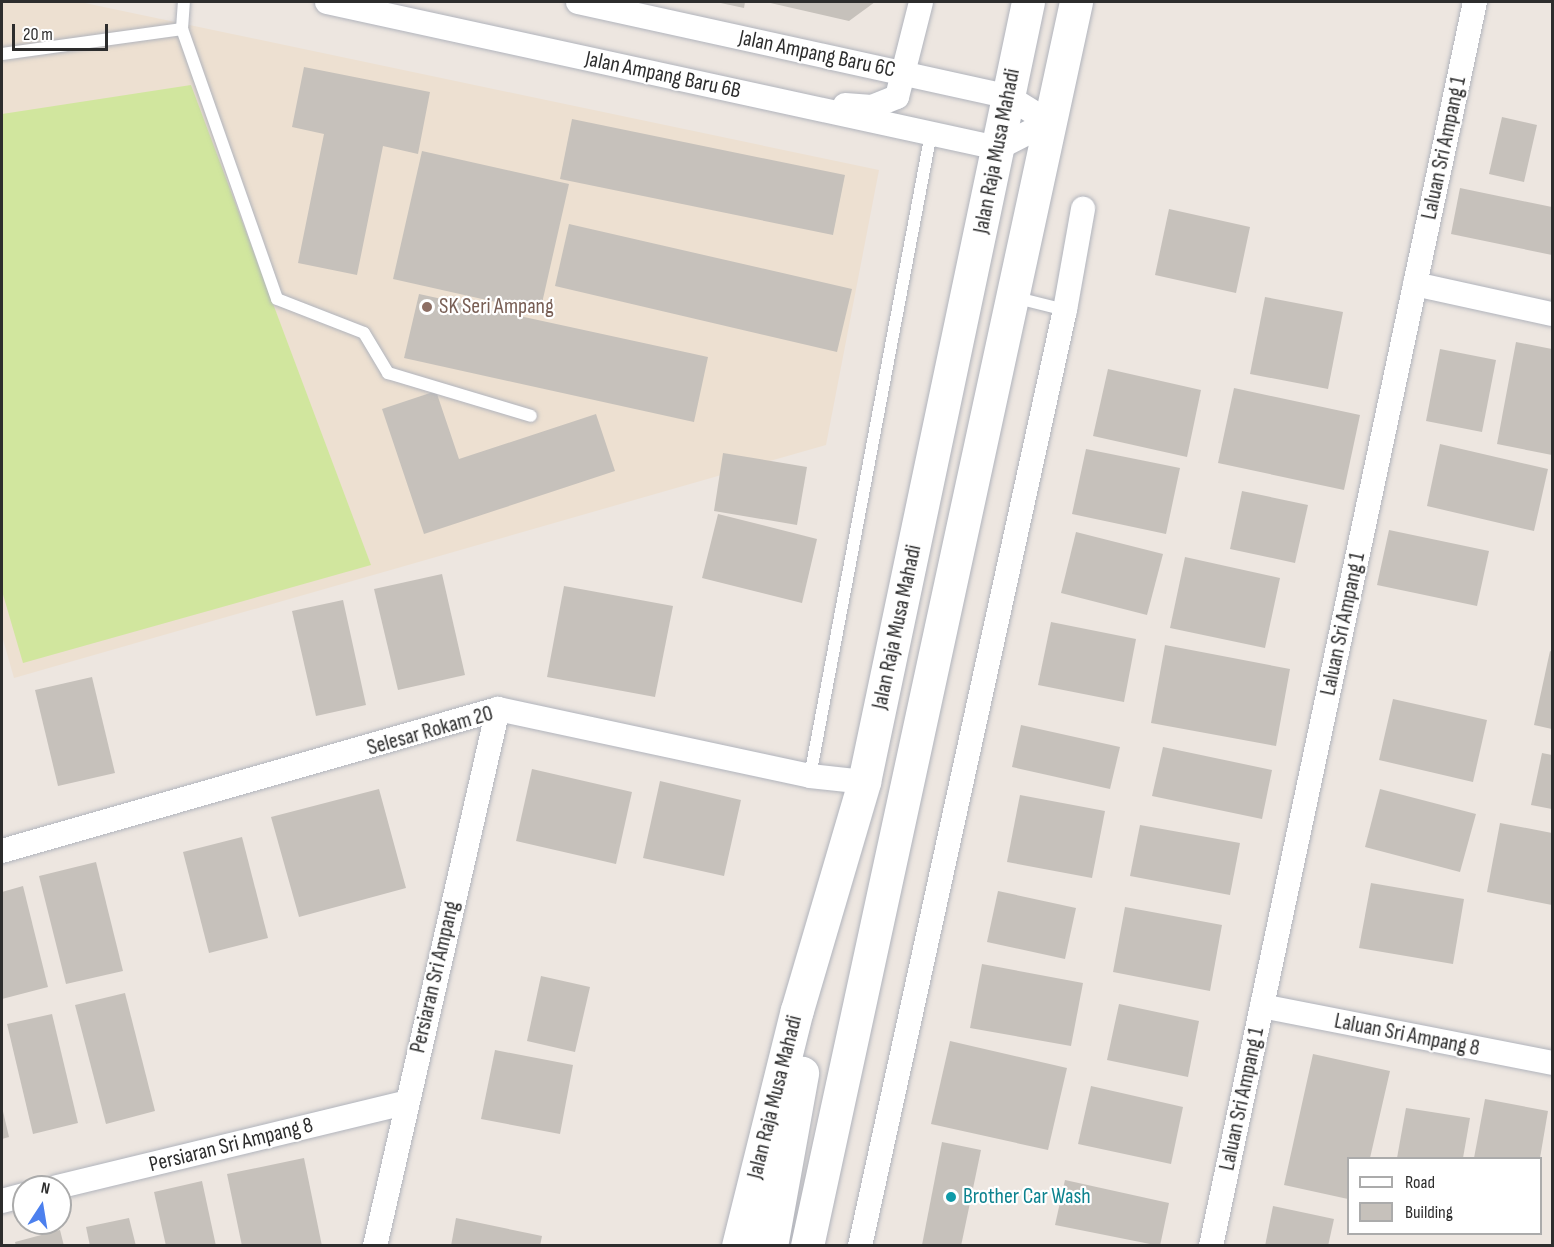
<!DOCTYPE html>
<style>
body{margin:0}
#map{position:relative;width:1554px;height:1247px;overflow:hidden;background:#ede6e0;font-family:"Sofia Sans Condensed",sans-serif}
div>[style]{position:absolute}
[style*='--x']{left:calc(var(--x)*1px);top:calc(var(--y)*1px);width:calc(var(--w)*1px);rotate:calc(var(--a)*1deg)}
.education>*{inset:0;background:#ede0d1}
.pitch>*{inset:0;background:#d1e69e}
.building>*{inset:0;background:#c6c1bb}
.roads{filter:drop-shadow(0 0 2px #b1b4bc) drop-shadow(0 0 2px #b1b4bc)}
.service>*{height:12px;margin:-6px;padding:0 6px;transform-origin:6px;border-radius:6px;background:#fff}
.minor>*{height:24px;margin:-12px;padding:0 12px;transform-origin:12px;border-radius:12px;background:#fff}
.secondary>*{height:33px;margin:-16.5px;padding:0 16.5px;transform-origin:16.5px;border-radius:16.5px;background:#fff}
.dots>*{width:16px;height:16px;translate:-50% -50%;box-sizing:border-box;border:3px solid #fff;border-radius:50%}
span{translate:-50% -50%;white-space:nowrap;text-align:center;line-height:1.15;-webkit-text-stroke:4.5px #fff;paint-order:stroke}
.street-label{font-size:22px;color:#2d2d2d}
.education-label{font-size:22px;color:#785e54}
.left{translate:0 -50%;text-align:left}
.culture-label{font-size:22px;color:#0d838f}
.frame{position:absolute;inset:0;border:3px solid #2d2d2d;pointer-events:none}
.legend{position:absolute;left:1347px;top:1157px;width:195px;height:78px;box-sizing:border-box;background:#fff;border:2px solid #ababab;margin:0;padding:8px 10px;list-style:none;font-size:18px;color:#2d2d2d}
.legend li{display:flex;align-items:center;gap:12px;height:30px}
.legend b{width:30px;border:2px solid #ababab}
.north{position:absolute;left:12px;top:1175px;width:60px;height:60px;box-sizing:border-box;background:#fff;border:2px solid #ababab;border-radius:50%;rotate:12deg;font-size:16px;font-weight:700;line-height:24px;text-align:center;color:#2d2d2d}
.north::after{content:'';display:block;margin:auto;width:21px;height:27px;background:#4c80ee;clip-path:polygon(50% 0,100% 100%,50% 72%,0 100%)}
.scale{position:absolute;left:12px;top:24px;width:96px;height:27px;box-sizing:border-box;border:3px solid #2d2d2d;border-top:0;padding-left:8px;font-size:18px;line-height:21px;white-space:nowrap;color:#2d2d2d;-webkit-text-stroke:4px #fff;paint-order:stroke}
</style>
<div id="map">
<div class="education">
<i style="clip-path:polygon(2px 2px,80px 2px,879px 170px,826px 445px,14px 678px,2px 636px)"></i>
</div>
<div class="pitch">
<i style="clip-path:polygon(191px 85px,371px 565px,23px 663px,2px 591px,2px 114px)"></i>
</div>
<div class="building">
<i style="clip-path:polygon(716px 2px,745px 2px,744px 8px)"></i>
<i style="clip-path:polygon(766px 2px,875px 2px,849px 21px)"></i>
<i style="clip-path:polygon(304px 67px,430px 92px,418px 154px,383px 146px,357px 275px,298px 263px,324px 134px,292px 127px)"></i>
<i style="clip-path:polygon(1502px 117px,1537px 125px,1524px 182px,1489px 174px)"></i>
<i style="clip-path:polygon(572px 119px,845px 175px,833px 235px,560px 179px)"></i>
<i style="clip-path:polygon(422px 151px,569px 184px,540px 312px,393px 279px)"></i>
<i style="clip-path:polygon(1460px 188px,1552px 207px,1552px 255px,1451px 234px)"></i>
<i style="clip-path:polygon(1169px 209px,1250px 227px,1236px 293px,1155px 275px)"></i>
<i style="clip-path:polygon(569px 224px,852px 289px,837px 352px,555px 286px)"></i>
<i style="clip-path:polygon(419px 294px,708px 357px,694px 422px,404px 358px)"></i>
<i style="clip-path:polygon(1265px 297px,1343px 312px,1328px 389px,1250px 374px)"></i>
<i style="clip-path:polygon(1516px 342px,1552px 349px,1552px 455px,1497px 444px)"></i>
<i style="clip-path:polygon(1440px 349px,1496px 360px,1482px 432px,1426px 421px)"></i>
<i style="clip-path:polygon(1108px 369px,1201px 390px,1187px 457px,1093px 436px)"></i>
<i style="clip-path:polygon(1234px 388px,1360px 415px,1344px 490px,1218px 463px)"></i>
<i style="clip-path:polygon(436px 391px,459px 459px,596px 414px,615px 471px,424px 534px,382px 409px)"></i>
<i style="clip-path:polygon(1440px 444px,1548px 469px,1534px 531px,1427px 506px)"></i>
<i style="clip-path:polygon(1086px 449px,1180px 468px,1166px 534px,1072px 514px)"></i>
<i style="clip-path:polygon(723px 453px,807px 467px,797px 525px,714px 511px)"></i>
<i style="clip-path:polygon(1242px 491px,1308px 505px,1295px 563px,1230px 549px)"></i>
<i style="clip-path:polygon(718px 514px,817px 539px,802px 603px,702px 578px)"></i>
<i style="clip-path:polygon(1389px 530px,1489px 551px,1477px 606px,1377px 585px)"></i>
<i style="clip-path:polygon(1076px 532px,1163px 554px,1147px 615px,1061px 593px)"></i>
<i style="clip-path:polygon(1185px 557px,1280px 578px,1265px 648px,1170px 628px)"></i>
<i style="clip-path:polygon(442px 574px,465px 675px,398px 690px,374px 589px)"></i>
<i style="clip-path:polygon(564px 586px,673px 606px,655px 697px,547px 677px)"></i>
<i style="clip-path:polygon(343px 600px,366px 705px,316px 716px,292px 611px)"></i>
<i style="clip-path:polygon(1051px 622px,1136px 639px,1124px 702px,1038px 685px)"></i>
<i style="clip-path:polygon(1165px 645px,1290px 669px,1276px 746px,1151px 723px)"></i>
<i style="clip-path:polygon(1550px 651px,1552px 652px,1552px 729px,1534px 725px)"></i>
<i style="clip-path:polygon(92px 677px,115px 773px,58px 786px,35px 690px)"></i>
<i style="clip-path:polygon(1393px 699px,1487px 720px,1473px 782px,1379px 760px)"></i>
<i style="clip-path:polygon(1021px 725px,1120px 747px,1110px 789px,1012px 767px)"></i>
<i style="clip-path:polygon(1163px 747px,1272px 770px,1262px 819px,1152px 796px)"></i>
<i style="clip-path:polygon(1542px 753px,1552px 755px,1552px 809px,1531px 805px)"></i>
<i style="clip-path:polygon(532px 769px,632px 792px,616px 864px,516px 841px)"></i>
<i style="clip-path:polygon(660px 781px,741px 800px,724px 876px,643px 858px)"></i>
<i style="clip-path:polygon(379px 789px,406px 888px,299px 917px,271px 817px)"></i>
<i style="clip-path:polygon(1380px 789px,1476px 814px,1460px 872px,1365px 847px)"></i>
<i style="clip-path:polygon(1020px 795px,1105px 811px,1092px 878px,1007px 862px)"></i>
<i style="clip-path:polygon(1500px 823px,1552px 833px,1552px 905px,1487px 892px)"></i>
<i style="clip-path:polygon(1140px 825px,1240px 843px,1230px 895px,1130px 876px)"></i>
<i style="clip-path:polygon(242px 837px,268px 938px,209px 953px,183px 852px)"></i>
<i style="clip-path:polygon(96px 862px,123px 971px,66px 984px,39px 876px)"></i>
<i style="clip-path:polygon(1371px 883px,1464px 899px,1453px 964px,1359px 948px)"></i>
<i style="clip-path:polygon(23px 886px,48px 987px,2px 999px,2px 892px)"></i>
<i style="clip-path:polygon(998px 891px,1076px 908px,1065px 959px,987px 942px)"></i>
<i style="clip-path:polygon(1125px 907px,1222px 925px,1210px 991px,1113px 972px)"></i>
<i style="clip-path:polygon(982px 964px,1083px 983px,1071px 1046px,970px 1028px)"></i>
<i style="clip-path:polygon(541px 976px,590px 987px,575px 1052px,527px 1041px)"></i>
<i style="clip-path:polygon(125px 993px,155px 1111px,106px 1124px,75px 1005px)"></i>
<i style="clip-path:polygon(1119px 1004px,1199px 1021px,1188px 1077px,1107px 1060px)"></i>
<i style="clip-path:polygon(52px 1014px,78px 1123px,33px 1134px,7px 1024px)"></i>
<i style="clip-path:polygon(950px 1041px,1067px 1068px,1048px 1150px,931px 1124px)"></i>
<i style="clip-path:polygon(495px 1050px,573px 1065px,560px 1134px,481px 1119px)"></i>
<i style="clip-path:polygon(1313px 1054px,1390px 1071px,1370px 1158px,1348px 1158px,1348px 1199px,1284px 1185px)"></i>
<i style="clip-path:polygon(1091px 1086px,1183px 1107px,1171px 1164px,1078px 1144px)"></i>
<i style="clip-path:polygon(1485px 1099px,1548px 1111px,1540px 1158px,1474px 1158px)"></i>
<i style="clip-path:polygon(2px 1107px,9px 1137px,2px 1139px)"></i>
<i style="clip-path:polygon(1406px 1108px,1470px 1118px,1463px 1158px,1397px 1158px)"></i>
<i style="clip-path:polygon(942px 1142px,981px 1150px,961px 1246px,922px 1245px)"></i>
<i style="clip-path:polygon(304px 1158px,322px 1246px,242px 1246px,227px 1174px)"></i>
<i style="clip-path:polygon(1065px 1180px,1169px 1203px,1160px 1246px,1055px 1225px)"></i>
<i style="clip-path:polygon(202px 1181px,216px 1246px,166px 1246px,154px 1192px)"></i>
<i style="clip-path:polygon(1273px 1206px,1334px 1219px,1328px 1246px,1265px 1246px)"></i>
<i style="clip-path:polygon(129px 1218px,136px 1246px,90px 1246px,86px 1227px)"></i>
<i style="clip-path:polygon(456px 1218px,542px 1236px,540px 1246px,451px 1246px)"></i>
<i style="clip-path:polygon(60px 1230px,64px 1246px,16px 1246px,15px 1242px)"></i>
</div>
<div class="roads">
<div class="service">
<i style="--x:182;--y:29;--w:286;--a:70.6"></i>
<i style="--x:277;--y:299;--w:93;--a:21.3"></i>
<i style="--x:364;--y:333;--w:47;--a:59"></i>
<i style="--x:388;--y:373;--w:149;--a:16.7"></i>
<i style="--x:2;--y:54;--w:182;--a:-7.9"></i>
<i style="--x:182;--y:29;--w:27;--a:-86"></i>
<i style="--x:1013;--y:297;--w:54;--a:14"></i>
<i style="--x:810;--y:776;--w:654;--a:-79.34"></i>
</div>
<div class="minor">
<i style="--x:327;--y:2;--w:687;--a:12.28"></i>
<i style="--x:998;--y:148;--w:57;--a:-27"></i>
<i style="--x:578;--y:2;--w:439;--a:12.4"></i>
<i style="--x:1007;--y:96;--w:49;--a:31.8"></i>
<i style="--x:845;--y:105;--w:27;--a:4"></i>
<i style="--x:872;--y:107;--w:27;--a:-22"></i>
<i style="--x:897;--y:97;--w:98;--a:-75.8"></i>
<i style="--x:1415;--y:284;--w:140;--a:12.4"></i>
<i style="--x:2;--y:851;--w:516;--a:-15.98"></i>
<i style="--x:498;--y:709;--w:319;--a:12.1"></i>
<i style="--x:810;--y:776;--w:54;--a:6.3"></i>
<i style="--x:1262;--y:1006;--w:296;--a:11.1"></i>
<i style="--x:57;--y:1187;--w:358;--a:-13.6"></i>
<i style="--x:2;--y:1201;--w:23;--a:-15"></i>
<i style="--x:375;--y:1246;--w:551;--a:-77.1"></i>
<i style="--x:860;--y:1246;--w:958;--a:-77.65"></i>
<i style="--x:1065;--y:310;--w:103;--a:-79.9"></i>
<i style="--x:1211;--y:1246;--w:1272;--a:-78.02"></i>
</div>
<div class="secondary">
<i style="--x:738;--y:1246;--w:243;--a:-76"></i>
<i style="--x:797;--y:1010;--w:238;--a:-73.6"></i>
<i style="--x:864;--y:782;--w:797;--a:-78.13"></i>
<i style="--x:771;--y:1246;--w:176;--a:-79.8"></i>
<i style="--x:807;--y:1246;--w:1273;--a:-77.8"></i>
</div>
</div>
<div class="dots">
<i style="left:427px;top:307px;background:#8d6e63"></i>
<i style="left:951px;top:1197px;background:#0f9aa8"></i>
</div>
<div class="street-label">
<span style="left:817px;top:54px;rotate:12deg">Jalan Ampang Baru 6C</span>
<span style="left:663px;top:75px;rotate:12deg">Jalan Ampang Baru 6B</span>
<span style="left:1444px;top:148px;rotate:-78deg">Laluan Sri Ampang 1</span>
<span style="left:997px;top:151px;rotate:-79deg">Jalan Raja Musa Mahadi</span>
<span style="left:1343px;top:624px;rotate:-78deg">Laluan Sri Ampang 1</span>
<span style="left:897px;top:627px;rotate:-78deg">Jalan Raja Musa Mahadi</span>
<span style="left:430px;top:731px;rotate:-16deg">Selesar Rokam 20</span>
<span style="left:435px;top:977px;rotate:-77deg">Persiaran Sri Ampang</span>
<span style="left:1407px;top:1035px;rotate:11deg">Laluan Sri Ampang 8</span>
<span style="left:775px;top:1097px;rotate:-76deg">Jalan Raja Musa Mahadi</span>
<span style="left:1242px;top:1099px;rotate:-78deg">Laluan Sri Ampang 1</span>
<span style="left:231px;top:1145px;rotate:-14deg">Persiaran Sri Ampang 8</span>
</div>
<div class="education-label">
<span class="left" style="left:439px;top:307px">SK Seri Ampang</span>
</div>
<div class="culture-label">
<span class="left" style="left:963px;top:1197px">Brother Car Wash</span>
</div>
<div class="frame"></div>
<ul class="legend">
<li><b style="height:8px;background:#fff"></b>Road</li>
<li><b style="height:16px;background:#c6c1bb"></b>Building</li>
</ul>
<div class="north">N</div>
<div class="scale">20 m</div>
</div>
